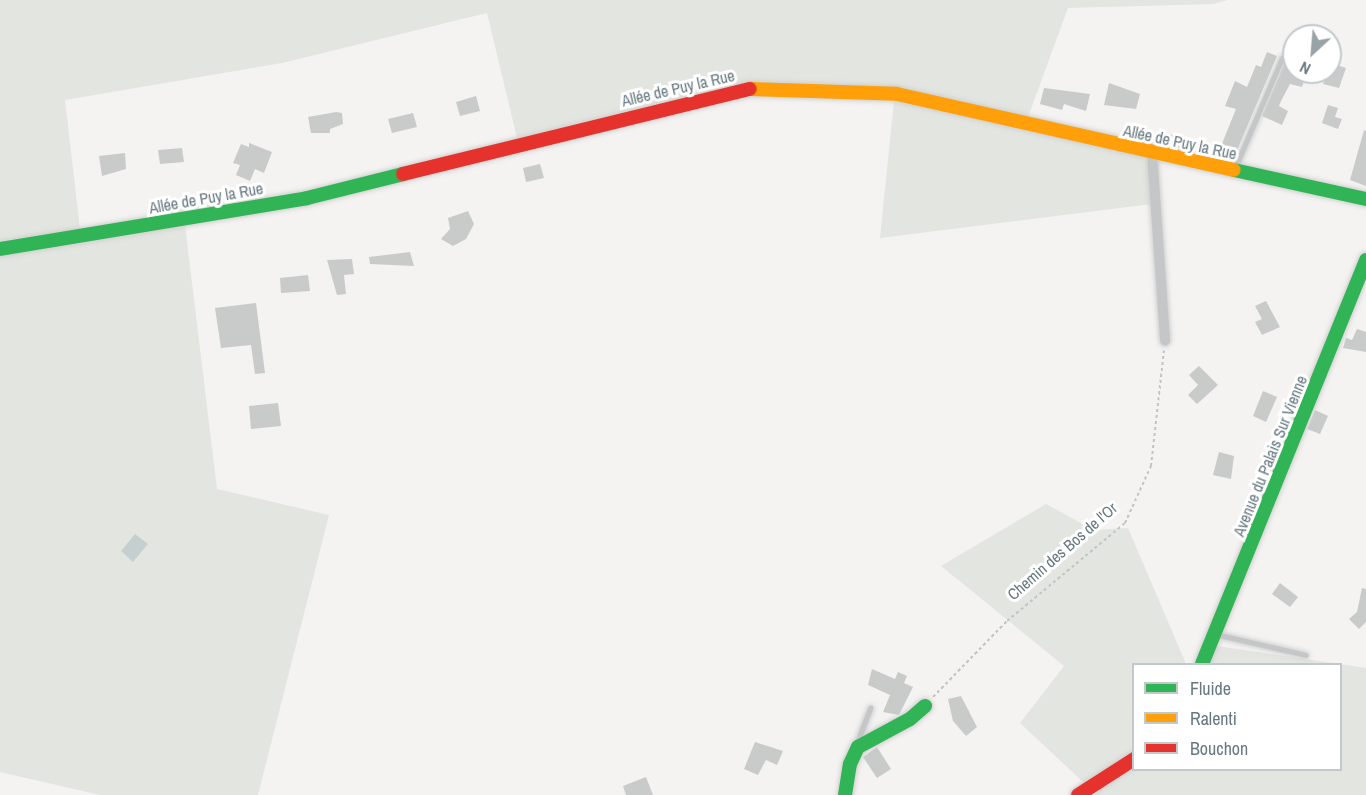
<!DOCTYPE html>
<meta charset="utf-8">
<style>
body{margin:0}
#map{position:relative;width:1366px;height:795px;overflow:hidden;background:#f4f3f2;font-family:"Archivo Narrow",sans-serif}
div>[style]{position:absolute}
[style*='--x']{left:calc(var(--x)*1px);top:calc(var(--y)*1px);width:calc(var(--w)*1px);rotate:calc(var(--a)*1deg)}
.green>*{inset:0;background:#e3e5e0}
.water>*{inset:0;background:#c6cfd0}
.building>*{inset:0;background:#c9caca}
.path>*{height:2px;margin-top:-1px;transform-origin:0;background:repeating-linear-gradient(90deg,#c3c3c4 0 3px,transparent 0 6px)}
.roads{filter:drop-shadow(0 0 2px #d0d0d0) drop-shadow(0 0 2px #d0d0d0)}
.lane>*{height:5px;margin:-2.5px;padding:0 2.5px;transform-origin:2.5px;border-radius:2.5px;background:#c4c6c7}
.street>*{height:10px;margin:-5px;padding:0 5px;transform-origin:5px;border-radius:5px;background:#c4c6c7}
.fast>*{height:14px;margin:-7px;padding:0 7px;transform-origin:7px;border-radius:7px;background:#30b455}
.slow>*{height:14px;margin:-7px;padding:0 7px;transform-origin:7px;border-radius:7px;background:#ff9f0a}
.jam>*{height:14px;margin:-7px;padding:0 7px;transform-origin:7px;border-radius:7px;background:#e5322d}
span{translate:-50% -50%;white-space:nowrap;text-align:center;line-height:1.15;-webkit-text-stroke:6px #fff;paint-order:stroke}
.street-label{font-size:16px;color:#677880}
.legend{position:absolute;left:1132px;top:663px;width:210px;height:108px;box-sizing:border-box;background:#fff;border:2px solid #c2c9cc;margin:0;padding:8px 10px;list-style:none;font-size:18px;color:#677880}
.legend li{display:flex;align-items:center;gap:12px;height:30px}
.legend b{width:30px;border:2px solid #c2c9cc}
.north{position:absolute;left:1282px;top:24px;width:60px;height:60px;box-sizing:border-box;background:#fff;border:2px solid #c2c9cc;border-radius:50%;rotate:206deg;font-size:16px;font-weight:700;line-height:24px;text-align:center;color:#677880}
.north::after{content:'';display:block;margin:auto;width:21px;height:27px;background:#98a3a8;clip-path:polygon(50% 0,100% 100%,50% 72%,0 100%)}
</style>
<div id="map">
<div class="green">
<i style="clip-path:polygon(0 0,1228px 0,1213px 4px,1068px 8px,1027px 120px,761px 81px,517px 138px,487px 13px,282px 63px,65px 100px,80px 229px,0 241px)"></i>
<i style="clip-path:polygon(894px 101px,1143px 155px,1148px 157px,1152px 204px,880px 238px)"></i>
<i style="clip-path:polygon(185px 225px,217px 489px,329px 515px,258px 795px,100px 795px,0 772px,0 255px)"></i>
<i style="clip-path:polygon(1046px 504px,1094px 530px,1128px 528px,1186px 664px,1134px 664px,1134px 770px,1340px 770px,1340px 664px,1208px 664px,1217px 646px,1366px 668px,1366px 795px,1097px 795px,1020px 723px,1064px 666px,941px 566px)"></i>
</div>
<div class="water">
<i style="clip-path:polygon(135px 534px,148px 544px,133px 562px,121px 551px)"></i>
</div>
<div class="building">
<i style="clip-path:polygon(1267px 52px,1277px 56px,1233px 160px,1217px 156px,1236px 109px,1225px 106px,1235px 81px,1247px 87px,1256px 65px,1261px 67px)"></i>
<i style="clip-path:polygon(1286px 60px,1294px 63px,1294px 72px,1307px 72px,1302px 87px,1290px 84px,1281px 101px,1279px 106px,1288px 111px,1282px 125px,1262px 116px)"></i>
<i style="clip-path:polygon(1331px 63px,1346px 68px,1339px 88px,1323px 84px)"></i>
<i style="clip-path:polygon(1109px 83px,1140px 94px,1136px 109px,1104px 105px)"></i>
<i style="clip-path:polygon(1044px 88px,1090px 94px,1086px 111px,1064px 104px,1062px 110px,1040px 104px)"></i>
<i style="clip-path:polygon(476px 96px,480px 111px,460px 116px,456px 102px)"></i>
<i style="clip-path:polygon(1328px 105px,1338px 108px,1335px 117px,1342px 119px,1338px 129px,1322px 123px)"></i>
<i style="clip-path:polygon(336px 112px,342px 113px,343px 124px,330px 129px,330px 133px,311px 133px,308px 117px)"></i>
<i style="clip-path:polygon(413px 113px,417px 127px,392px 133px,388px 119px)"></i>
<i style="clip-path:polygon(1364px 130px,1366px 131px,1366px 186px,1350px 180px)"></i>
<i style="clip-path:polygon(1160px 131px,1183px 138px,1180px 148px,1157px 143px)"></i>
<i style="clip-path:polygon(249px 143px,272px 152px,264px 173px,255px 169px,250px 181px,236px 175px,240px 165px,233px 163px,241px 144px,249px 147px)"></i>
<i style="clip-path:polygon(182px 148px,184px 162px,160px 164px,158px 150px)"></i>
<i style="clip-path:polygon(125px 153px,126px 169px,102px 176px,99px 156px)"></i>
<i style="clip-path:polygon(540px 164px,544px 178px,526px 182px,523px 168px)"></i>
<i style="clip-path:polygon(468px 211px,474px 224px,466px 239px,453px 246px,441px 239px,450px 229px,448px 218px)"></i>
<i style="clip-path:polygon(410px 252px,414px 266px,370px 264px,369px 257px)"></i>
<i style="clip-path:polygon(352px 259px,354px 274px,344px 275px,346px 294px,337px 295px,327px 260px)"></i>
<i style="clip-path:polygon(308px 275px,310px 291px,281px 293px,280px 278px)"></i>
<i style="clip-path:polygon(1266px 301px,1280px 327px,1262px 335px,1255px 322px,1262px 319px,1255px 306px)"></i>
<i style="clip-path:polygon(256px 303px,265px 373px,255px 374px,251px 345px,221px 348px,215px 308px)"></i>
<i style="clip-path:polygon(1357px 329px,1366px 332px,1366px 352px,1343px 348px,1346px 338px,1352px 340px)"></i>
<i style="clip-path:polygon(1199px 366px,1218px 385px,1197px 404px,1188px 395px,1198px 385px,1189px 375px)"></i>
<i style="clip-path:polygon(1263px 391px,1277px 397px,1266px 422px,1253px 416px)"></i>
<i style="clip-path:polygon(278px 403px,281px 426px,251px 429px,249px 406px)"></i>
<i style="clip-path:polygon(1315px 410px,1328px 416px,1320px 434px,1307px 429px)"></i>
<i style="clip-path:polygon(1219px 452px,1234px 456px,1231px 479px,1213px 475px)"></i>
<i style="clip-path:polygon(1280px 583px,1298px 597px,1290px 607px,1272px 594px)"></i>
<i style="clip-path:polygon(1362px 588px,1366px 589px,1366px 622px,1359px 629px,1349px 619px,1357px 612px)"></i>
<i style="clip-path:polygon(872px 669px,895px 679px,898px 672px,907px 676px,904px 683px,913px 687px,899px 715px,883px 712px,890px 695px,868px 685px)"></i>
<i style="clip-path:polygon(961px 696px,977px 727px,966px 736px,953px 721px,948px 699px)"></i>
<i style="clip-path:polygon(755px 742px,783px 751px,777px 765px,766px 760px,758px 775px,744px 769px)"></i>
<i style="clip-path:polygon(877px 747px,891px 769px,877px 778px,863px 757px)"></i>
<i style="clip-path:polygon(646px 777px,653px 795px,626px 795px,623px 786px)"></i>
</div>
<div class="path">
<i style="--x:933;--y:697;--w:106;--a:-45.8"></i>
<i style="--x:1007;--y:621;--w:153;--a:-39.7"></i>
<i style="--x:1125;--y:523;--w:63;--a:-65.5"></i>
<i style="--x:1151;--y:466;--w:116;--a:-83.6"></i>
</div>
<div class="roads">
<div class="lane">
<i style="--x:1234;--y:170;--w:122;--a:-66.8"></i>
<i style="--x:1215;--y:634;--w:93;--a:13"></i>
<i style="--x:856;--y:745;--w:40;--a:-69"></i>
</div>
<div class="street">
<i style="--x:1152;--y:153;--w:188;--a:86"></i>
</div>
<div class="fast">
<i style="--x:1234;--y:170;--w:135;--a:12.4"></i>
<i style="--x:0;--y:249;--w:311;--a:-9.4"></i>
<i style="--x:307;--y:198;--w:99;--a:-14"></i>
<i style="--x:1202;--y:664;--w:436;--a:-67.9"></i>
<i style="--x:845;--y:795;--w:31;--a:-81"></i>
<i style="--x:850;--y:764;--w:19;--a:-65"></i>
<i style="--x:858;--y:747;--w:59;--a:-28.3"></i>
<i style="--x:910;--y:719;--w:20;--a:-41"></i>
</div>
<div class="slow">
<i style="--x:750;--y:89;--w:147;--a:1.9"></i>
<i style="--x:897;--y:94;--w:345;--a:12.7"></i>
</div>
<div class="jam">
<i style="--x:403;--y:174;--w:357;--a:-13.8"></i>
<i style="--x:1078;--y:795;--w:67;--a:-32.7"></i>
</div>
</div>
<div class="street-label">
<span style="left:678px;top:88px;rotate:-13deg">Allée de Puy la Rue</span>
<span style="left:1180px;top:142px;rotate:12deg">Allée de Puy la Rue</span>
<span style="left:206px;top:198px;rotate:-10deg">Allée de Puy la Rue</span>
<span style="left:1270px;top:456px;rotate:-68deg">Avenue du Palais Sur Vienne</span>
<span style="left:1062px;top:551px;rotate:-41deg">Chemin des Bos de l'Or</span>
</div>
<ul class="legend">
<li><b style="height:8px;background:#30b455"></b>Fluide</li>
<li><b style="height:8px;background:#ff9f0a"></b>Ralenti</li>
<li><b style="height:8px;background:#e5322d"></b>Bouchon</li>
</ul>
<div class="north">N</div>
</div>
